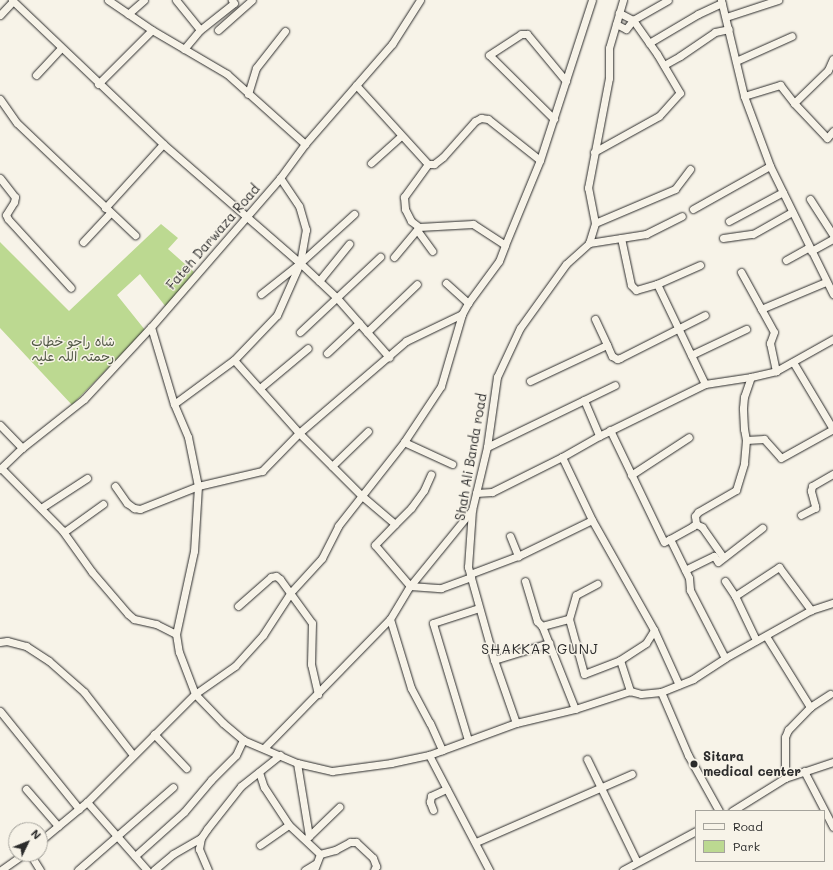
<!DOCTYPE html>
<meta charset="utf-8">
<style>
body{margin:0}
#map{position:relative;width:833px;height:870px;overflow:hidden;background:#f7f3e8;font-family:Mali,"Playpen Sans Arabic",sans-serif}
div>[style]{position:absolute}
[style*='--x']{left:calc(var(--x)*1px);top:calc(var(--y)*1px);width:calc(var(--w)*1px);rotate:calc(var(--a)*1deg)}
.green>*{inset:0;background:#bcd991}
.roads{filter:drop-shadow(0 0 1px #2b2b2b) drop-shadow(0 0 1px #2b2b2b)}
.minor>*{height:7px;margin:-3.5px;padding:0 3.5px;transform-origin:3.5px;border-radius:3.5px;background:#f7f3e8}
.dots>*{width:11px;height:11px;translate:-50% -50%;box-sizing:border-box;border:2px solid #f7f3e8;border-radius:50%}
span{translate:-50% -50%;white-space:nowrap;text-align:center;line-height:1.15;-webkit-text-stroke:3px #f7f3e8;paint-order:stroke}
.street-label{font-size:13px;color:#2b2b2b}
.park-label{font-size:13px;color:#4f5644}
.poi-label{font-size:13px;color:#2b2b2b;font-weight:700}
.left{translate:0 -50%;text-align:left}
.neighbourhood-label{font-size:14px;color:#2b2b2b;letter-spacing:1px}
.legend{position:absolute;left:695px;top:810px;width:130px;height:52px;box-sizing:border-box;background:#f7f3e8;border:1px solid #a5a39c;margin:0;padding:5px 7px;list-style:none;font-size:12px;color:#2b2b2b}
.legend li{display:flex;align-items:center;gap:8px;height:20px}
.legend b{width:20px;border:1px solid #a5a39c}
.north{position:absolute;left:8px;top:822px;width:40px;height:40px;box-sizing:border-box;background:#f7f3e8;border:1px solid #a5a39c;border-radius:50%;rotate:47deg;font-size:11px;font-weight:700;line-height:16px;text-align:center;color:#2b2b2b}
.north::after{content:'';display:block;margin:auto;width:14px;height:18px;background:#2b2b2b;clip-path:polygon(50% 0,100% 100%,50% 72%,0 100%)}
</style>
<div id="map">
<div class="green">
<i style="clip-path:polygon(161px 224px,178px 238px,168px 249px,194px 272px,166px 307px,140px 274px,117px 295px,145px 330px,72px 405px,0 328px,0 242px,69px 311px)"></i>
</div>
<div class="roads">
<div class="minor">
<i style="--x:12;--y:0;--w:209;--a:43.6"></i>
<i style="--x:163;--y:144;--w:181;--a:41"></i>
<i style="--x:300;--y:263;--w:51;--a:43.4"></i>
<i style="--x:337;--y:298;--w:79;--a:48.6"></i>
<i style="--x:108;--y:0;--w:53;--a:34.3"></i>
<i style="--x:152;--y:30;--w:87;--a:30.4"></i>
<i style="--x:227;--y:74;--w:105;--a:41.9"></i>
<i style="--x:176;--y:0;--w:38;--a:51"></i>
<i style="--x:721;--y:0;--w:99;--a:76.5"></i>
<i style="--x:744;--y:96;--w:75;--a:69.6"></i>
<i style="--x:770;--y:166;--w:143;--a:63.8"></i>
<i style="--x:128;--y:14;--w:21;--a:-41"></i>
<i style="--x:0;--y:15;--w:19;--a:-47"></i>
<i style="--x:726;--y:17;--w:55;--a:-18.1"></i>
<i style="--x:616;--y:24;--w:11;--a:27"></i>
<i style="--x:626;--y:29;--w:11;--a:-52"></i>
<i style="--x:633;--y:20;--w:40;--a:-29.7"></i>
<i style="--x:218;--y:30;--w:45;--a:-41.4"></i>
<i style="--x:649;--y:43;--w:57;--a:-30.6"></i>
<i style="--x:698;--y:14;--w:26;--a:-25"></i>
<i style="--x:184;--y:49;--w:25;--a:-50"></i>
<i style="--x:200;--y:30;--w:43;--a:-38.5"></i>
<i style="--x:234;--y:3;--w:4;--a:-124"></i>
<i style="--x:736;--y:61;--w:61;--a:-24.1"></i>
<i style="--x:664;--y:65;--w:18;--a:-29"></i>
<i style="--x:680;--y:56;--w:42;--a:-34.4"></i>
<i style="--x:715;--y:32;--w:14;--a:-12"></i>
<i style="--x:36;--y:75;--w:37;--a:-47"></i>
<i style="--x:98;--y:84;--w:76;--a:-45"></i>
<i style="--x:356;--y:85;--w:107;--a:47.7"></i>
<i style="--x:428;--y:164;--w:6;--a:0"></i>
<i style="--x:434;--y:164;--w:11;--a:-38"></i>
<i style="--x:443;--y:157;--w:48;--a:-48.4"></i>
<i style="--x:475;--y:121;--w:7;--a:-27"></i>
<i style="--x:481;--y:118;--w:7;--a:8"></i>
<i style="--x:488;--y:119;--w:66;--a:38.3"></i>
<i style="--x:248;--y:94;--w:27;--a:-73"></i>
<i style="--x:256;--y:68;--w:47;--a:-51.9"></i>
<i style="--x:744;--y:96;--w:38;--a:-17"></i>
<i style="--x:780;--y:85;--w:23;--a:52"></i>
<i style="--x:794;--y:103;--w:48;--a:46.7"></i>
<i style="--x:827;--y:138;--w:9;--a:-49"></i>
<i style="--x:0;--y:99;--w:29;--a:55"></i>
<i style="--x:17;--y:123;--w:163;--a:43.5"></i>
<i style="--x:794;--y:103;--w:47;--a:-44.1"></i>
<i style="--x:828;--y:70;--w:12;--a:-66"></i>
<i style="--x:554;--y:119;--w:91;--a:-135.4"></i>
<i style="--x:489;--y:55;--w:38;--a:-33"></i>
<i style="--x:521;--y:34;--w:6;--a:0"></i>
<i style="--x:527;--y:34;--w:61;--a:50.3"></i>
<i style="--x:594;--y:152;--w:74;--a:-29"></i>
<i style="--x:659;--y:116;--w:31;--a:-48"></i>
<i style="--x:680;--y:93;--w:45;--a:-120.5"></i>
<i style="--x:657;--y:54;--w:42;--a:-125.2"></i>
<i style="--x:633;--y:20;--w:16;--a:-153"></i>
<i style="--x:371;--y:163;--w:40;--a:-42"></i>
<i style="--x:428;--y:164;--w:41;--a:126"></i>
<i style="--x:404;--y:197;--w:12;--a:85"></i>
<i style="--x:405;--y:209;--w:13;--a:63"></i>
<i style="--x:411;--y:221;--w:10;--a:37"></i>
<i style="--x:419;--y:227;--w:54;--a:-3.2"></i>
<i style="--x:473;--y:224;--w:38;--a:33"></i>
<i style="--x:0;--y:178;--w:24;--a:52"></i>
<i style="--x:15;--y:197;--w:5;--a:101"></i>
<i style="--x:14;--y:202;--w:15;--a:122"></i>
<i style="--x:6;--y:215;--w:4;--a:63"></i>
<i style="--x:8;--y:219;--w:93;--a:47.6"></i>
<i style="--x:810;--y:199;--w:43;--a:57.4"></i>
<i style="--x:105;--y:208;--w:86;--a:-47.8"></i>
<i style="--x:693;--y:209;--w:88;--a:-29.2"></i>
<i style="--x:729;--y:221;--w:61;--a:-28.2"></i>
<i style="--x:595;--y:223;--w:87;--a:-23"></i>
<i style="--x:675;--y:189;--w:25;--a:-53"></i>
<i style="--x:417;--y:230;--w:26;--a:54"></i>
<i style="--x:621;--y:238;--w:48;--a:78"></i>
<i style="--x:631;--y:285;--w:7;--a:45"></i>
<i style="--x:636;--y:290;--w:22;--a:-16"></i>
<i style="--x:657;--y:284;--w:47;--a:-23.8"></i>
<i style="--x:723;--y:238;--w:30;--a:-8"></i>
<i style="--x:753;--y:234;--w:45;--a:-29.4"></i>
<i style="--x:83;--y:242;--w:40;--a:-47"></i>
<i style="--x:589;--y:243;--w:58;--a:-9"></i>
<i style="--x:646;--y:234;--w:40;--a:-26.6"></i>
<i style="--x:811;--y:251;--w:25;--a:-29"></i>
<i style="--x:394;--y:257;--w:39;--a:-50"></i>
<i style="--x:786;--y:260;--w:26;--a:-29"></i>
<i style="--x:741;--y:272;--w:68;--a:61.2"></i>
<i style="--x:774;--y:332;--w:12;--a:110"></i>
<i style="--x:770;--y:343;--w:29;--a:78"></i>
<i style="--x:319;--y:281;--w:48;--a:-51"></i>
<i style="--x:446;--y:283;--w:30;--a:42"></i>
<i style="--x:657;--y:284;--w:111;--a:64.4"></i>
<i style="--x:261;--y:294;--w:50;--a:-38.5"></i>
<i style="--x:300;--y:263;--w:73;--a:-42.2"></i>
<i style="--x:761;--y:309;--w:70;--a:-22.6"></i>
<i style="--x:595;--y:319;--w:29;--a:65"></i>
<i style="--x:151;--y:327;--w:80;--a:73.4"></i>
<i style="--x:174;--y:404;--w:36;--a:67"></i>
<i style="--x:188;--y:437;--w:50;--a:78.5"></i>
<i style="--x:198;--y:486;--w:65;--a:93.5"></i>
<i style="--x:194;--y:551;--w:85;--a:102.2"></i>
<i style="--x:176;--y:634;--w:18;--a:81"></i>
<i style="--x:179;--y:652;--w:45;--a:69.1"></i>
<i style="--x:195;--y:694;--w:40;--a:46"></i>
<i style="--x:223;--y:723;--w:26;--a:40"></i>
<i style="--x:243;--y:740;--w:59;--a:23.1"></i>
<i style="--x:297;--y:763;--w:36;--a:13"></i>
<i style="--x:332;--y:771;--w:60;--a:-7.7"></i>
<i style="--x:391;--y:763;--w:39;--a:-12"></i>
<i style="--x:429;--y:755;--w:93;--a:-20.2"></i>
<i style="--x:516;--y:723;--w:61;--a:-13.3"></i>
<i style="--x:575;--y:709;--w:58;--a:-18.1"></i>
<i style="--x:630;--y:691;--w:11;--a:15"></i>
<i style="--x:641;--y:694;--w:20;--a:-6"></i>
<i style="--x:661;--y:692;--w:35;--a:-22"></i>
<i style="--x:693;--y:679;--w:38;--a:-33"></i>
<i style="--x:725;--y:658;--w:98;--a:-29.2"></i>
<i style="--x:811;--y:610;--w:23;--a:-18"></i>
<i style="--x:300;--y:332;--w:110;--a:-43.2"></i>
<i style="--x:367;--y:332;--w:69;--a:-43.8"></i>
<i style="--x:327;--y:353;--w:44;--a:-43.2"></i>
<i style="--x:691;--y:355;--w:61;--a:-25.3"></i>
<i style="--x:234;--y:360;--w:98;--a:48.3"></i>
<i style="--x:299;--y:433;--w:89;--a:45"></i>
<i style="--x:362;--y:496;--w:43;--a:40.3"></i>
<i style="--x:395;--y:524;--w:29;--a:134"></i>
<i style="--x:375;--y:545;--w:54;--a:49.5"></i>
<i style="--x:410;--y:586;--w:31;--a:4"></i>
<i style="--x:441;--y:588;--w:32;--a:-20"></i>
<i style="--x:793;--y:362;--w:78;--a:59.2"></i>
<i style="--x:530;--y:381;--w:85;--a:-25.1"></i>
<i style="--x:607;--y:345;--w:12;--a:66"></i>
<i style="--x:612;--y:356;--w:6;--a:31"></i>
<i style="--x:617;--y:359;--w:3;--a:-18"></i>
<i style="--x:620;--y:358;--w:95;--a:-26.8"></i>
<i style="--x:260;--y:388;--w:62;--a:-39.8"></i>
<i style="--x:584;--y:400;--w:39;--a:67"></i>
<i style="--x:174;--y:404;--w:74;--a:-36.3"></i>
<i style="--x:234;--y:360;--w:62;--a:-46.3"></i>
<i style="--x:277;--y:315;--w:57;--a:-66.1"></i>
<i style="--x:300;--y:263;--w:34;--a:-80"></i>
<i style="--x:306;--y:230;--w:25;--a:-106"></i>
<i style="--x:299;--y:206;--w:34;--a:-124"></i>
<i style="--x:0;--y:425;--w:32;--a:46"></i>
<i style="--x:610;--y:430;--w:124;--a:64.3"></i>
<i style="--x:664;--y:542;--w:7;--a:-27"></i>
<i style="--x:670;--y:539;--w:43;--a:64"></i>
<i style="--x:689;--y:578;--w:12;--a:85"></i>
<i style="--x:690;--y:590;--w:76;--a:62.8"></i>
<i style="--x:746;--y:440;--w:18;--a:-3"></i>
<i style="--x:764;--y:439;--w:25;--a:48"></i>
<i style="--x:781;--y:458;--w:60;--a:-29.1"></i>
<i style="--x:404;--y:442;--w:53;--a:24.6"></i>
<i style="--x:487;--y:447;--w:142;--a:-25.8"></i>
<i style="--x:562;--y:457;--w:70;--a:64.5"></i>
<i style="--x:592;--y:520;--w:126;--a:60.6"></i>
<i style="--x:654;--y:630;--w:60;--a:65.6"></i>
<i style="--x:332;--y:466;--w:50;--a:-44.2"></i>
<i style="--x:1;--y:468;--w:87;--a:45.5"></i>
<i style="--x:62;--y:530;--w:52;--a:54.5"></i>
<i style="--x:92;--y:572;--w:55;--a:49.4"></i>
<i style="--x:128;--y:614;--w:8;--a:40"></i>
<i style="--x:134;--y:619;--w:23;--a:13"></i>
<i style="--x:156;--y:624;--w:22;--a:27"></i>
<i style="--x:0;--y:469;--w:30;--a:-44"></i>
<i style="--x:22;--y:448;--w:79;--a:-38.3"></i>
<i style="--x:84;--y:399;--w:98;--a:-47.1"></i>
<i style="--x:151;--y:327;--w:197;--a:-49.1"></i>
<i style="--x:280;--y:178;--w:42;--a:-53.7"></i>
<i style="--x:305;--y:144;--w:133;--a:-49"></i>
<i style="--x:392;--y:44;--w:52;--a:-57.5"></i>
<i style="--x:631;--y:475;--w:69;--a:-33.2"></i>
<i style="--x:115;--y:486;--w:21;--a:55"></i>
<i style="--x:127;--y:503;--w:9;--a:36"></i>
<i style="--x:134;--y:508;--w:6;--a:9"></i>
<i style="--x:140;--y:509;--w:62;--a:-21.6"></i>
<i style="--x:198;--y:486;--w:66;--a:-13.2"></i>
<i style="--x:262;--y:471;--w:53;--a:-45.8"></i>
<i style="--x:299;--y:433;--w:141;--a:-40.7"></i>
<i style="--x:406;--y:341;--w:62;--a:-25.7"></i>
<i style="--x:462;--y:314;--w:13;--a:-61"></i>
<i style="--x:468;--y:303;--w:52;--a:-53.6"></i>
<i style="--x:499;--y:261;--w:17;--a:-69"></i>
<i style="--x:505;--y:245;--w:92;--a:-67.6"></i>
<i style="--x:540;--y:160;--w:168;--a:-72"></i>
<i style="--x:476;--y:493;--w:16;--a:-4"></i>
<i style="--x:492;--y:492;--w:78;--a:-26.6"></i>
<i style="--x:562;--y:457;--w:43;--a:-29.6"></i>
<i style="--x:599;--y:436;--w:118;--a:-26.1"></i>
<i style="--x:705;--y:384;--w:47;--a:-8.7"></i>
<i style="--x:751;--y:377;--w:26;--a:-13"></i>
<i style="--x:776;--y:371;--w:65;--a:-29.3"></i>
<i style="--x:41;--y:508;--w:55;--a:-33.1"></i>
<i style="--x:801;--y:515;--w:16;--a:-27"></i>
<i style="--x:815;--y:508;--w:2;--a:-90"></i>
<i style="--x:815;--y:506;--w:16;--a:-105"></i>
<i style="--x:811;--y:491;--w:5;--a:-79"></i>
<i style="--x:812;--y:486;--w:24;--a:-30"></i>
<i style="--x:395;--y:524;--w:23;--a:-45"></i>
<i style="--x:411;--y:508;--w:22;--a:-54"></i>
<i style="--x:424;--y:490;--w:17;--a:-66"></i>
<i style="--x:696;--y:524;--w:7;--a:27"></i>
<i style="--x:702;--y:527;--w:37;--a:55"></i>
<i style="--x:64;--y:532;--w:48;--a:-35.7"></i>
<i style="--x:510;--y:536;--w:22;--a:68"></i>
<i style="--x:670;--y:539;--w:26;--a:-29"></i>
<i style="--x:693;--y:526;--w:4;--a:-34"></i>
<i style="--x:696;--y:524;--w:8;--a:-97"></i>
<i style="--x:695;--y:516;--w:5;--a:-53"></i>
<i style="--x:698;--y:512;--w:44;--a:-30.1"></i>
<i style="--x:736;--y:490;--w:28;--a:-73"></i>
<i style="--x:744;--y:463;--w:23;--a:-85"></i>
<i style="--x:746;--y:440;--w:11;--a:-100"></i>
<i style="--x:744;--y:429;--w:21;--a:-93"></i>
<i style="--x:743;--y:408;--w:11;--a:-85"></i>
<i style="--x:744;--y:397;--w:21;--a:-71"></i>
<i style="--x:685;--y:570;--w:32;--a:-26"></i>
<i style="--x:714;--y:556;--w:7;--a:56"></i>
<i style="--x:718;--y:562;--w:56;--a:-37.7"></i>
<i style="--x:470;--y:574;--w:51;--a:-20.6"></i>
<i style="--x:518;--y:556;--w:82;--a:-25.9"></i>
<i style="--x:525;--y:581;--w:42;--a:73.3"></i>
<i style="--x:537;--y:621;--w:7;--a:45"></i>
<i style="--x:542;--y:626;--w:89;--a:68.3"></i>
<i style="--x:725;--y:581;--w:18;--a:56"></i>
<i style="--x:735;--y:596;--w:49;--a:64.5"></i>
<i style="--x:735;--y:596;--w:53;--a:-33.4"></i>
<i style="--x:779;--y:567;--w:54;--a:53.3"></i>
<i style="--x:238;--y:606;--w:44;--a:-41.3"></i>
<i style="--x:271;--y:577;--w:5;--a:-11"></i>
<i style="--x:276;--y:576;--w:5;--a:37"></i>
<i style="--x:280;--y:579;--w:54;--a:54"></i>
<i style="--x:312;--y:623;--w:41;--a:91.4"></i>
<i style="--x:311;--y:664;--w:31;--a:77"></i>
<i style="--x:390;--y:619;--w:72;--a:73.1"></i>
<i style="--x:411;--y:688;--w:40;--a:62"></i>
<i style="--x:430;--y:723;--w:30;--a:66"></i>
<i style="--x:569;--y:619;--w:57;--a:74.7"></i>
<i style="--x:584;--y:674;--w:39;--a:-21"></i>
<i style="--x:620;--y:660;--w:31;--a:-33"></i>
<i style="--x:646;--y:643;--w:15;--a:-58"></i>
<i style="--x:542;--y:626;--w:28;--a:-15"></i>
<i style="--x:569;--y:619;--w:25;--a:-74"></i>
<i style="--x:576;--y:595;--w:24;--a:-28"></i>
<i style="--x:766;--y:636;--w:84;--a:58.2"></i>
<i style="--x:0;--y:642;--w:7;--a:-8"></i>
<i style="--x:7;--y:641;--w:20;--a:15"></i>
<i style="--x:26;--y:646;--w:27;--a:33"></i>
<i style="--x:49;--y:661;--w:47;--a:41.5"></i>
<i style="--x:84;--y:692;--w:80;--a:52.1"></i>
<i style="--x:494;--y:660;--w:58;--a:-17.2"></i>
<i style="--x:620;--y:660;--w:33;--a:72"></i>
<i style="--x:661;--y:692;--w:69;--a:66.8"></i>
<i style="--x:688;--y:755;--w:64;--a:61"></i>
<i style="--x:0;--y:711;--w:126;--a:51.1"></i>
<i style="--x:516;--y:723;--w:67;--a:-109.2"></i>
<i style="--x:494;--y:660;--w:97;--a:-105.6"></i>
<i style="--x:468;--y:567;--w:57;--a:-86"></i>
<i style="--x:472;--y:510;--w:65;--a:-76.6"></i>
<i style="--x:487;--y:447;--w:71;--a:-81.9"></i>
<i style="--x:497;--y:377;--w:54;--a:-64.9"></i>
<i style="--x:520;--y:328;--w:79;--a:-54.3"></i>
<i style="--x:566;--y:264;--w:31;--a:-42"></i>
<i style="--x:589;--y:243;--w:21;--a:-73"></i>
<i style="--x:595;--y:223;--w:36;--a:-101"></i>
<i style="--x:588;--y:188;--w:112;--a:-79.2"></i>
<i style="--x:609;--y:78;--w:30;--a:-90"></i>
<i style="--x:609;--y:48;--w:50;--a:-73.7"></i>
<i style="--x:154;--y:734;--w:47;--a:46.7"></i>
<i style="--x:468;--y:740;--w:122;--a:-106.7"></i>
<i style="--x:433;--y:623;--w:48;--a:-18.1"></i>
<i style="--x:264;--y:748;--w:180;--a:-45.7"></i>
<i style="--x:390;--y:619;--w:39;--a:-59"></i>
<i style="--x:410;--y:586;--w:98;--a:-50.8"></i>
<i style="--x:429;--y:755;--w:130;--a:62.4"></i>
<i style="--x:587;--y:759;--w:114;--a:64.1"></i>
<i style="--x:297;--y:763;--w:74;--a:80.7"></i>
<i style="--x:804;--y:771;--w:63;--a:62.6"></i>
<i style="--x:259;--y:772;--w:16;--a:72"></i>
<i style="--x:264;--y:787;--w:45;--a:56.7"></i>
<i style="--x:289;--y:825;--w:42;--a:43.1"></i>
<i style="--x:320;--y:854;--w:16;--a:-15"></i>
<i style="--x:335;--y:850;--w:17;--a:-28"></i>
<i style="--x:350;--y:842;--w:6;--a:0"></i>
<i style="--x:356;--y:842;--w:23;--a:43"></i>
<i style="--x:373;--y:858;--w:9;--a:69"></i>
<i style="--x:376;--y:866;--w:4;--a:117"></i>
<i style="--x:785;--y:778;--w:41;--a:-90"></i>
<i style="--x:785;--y:737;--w:8;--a:-67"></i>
<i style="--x:788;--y:730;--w:32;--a:-46"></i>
<i style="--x:810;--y:707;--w:24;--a:-33"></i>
<i style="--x:26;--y:789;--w:49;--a:49.1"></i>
<i style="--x:87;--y:802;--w:91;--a:48.6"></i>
<i style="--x:433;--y:810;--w:9;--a:-111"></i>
<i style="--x:430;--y:802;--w:6;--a:-81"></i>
<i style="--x:431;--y:796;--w:17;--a:-25"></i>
<i style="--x:732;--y:811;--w:62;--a:-31.9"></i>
<i style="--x:785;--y:778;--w:51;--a:-18.4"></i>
<i style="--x:307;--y:838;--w:45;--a:-44.1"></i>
<i style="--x:40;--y:841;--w:61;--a:-39.7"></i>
<i style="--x:87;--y:802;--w:153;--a:-45"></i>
<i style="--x:195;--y:694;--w:49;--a:-35"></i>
<i style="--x:235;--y:666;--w:42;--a:-47.9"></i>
<i style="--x:263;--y:635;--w:51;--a:-56.9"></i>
<i style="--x:291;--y:592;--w:46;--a:-47.6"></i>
<i style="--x:322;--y:558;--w:36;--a:-63"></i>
<i style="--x:338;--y:526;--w:107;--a:-51.8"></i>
<i style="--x:404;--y:442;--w:67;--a:-56.5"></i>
<i style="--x:441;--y:386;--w:75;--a:-73.7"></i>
<i style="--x:476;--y:842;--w:170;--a:-23.6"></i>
<i style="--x:260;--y:845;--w:35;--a:-35"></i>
<i style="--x:30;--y:854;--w:19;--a:58"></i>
<i style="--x:135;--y:856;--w:66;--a:-41.9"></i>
<i style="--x:184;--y:812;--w:42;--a:-49.8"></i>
<i style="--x:211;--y:780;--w:35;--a:-45"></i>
<i style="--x:236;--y:755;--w:17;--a:-65"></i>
<i style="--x:1;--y:870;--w:28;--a:-35"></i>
<i style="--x:78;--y:870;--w:126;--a:-41.1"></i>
<i style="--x:154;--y:870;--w:25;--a:-40"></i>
<i style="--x:173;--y:854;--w:32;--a:-30"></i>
<i style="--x:208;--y:870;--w:23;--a:-113"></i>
<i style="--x:199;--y:849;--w:11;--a:-80"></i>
<i style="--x:201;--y:838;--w:11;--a:-56"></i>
<i style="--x:207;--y:829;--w:55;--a:-51.7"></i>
<i style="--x:241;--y:786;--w:50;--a:-38.5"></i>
<i style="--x:305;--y:870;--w:12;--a:-31"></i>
<i style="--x:314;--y:870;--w:17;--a:-69"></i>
<i style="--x:623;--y:870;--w:83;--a:-28.1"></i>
</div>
</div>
<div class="dots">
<i style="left:694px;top:764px;background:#2b2b2b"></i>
</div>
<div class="street-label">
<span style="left:213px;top:237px;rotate:-49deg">Fateh Darwaza Road</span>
<span style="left:471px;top:457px;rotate:-80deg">Shah Ali Banda road</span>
</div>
<div class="park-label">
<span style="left:73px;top:349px">شاہ راجو خطاب<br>رحمتہ اللہ علیہ</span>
</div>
<div class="poi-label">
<span class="left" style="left:703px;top:764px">Sitara<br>medical center</span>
</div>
<div class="neighbourhood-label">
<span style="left:540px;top:649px">SHAKKAR GUNJ</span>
</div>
<ul class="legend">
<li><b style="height:5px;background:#f7f3e8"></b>Road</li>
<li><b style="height:11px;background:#bcd991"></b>Park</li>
</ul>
<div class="north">N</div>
</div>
